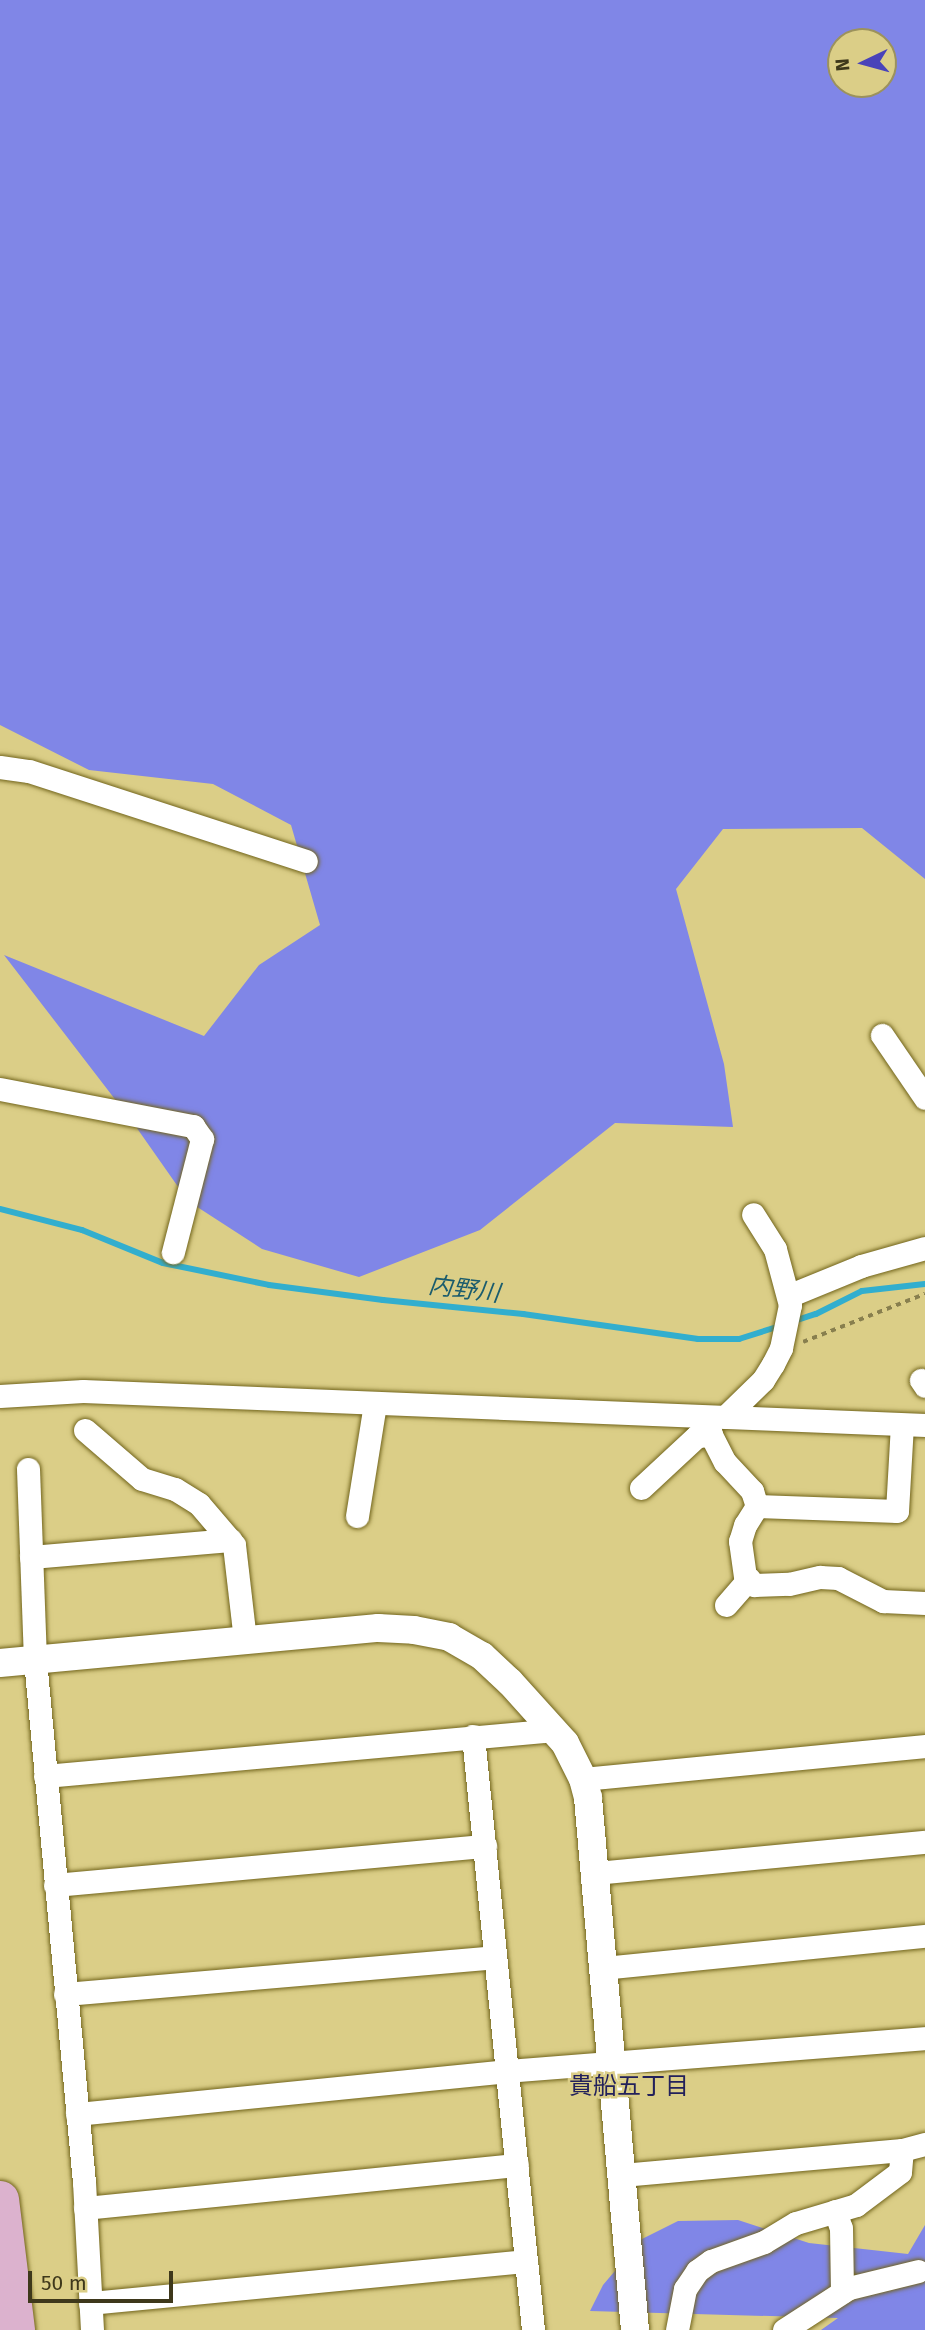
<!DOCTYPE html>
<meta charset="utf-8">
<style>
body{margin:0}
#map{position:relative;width:925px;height:2330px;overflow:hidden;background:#dbce87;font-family:"Fira Sans","Noto Sans JP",sans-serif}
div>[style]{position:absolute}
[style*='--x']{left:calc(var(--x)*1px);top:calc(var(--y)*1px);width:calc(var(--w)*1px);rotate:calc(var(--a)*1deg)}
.forest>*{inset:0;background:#8086e7}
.stream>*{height:6px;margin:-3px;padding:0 3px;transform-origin:3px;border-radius:3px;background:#32aece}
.path>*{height:3.5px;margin-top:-1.75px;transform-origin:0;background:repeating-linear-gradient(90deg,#887f4e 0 5px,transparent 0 10px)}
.roads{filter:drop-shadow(0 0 2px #72651c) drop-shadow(0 0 2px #72651c)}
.minor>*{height:23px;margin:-11.5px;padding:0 11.5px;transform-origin:11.5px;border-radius:11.5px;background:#fff}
.tertiary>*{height:28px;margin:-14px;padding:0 14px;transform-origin:14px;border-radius:14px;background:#fff}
.primary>*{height:37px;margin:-18.5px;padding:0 18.5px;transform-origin:18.5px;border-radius:18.5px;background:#dcb2ce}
span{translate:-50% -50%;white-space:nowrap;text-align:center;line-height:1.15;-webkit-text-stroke:5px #dbce87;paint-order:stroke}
.water-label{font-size:24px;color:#1b5c6d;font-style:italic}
.neighbourhood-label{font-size:24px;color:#23215b}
.north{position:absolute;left:827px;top:28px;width:70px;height:70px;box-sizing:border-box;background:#dbce87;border:2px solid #9c925c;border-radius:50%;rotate:265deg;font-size:19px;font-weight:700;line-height:28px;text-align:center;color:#3e381b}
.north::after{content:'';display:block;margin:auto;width:24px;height:32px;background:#4943b9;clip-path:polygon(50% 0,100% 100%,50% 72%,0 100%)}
.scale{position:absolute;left:28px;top:2271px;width:145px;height:32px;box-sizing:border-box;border:4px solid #3e381b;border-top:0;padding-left:9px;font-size:21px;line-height:24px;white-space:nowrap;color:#3e381b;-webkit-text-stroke:5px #dbce87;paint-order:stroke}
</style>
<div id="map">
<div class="forest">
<i style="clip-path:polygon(evenodd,0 0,925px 0,925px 879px,862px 828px,723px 829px,676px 889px,724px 1064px,733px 1127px,615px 1123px,480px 1230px,359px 1277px,262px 1249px,188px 1201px,134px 1124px,4px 955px,204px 1036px,259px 965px,320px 925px,291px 825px,213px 784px,89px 770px,0 725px,0 0,841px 42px,883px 42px,883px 84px,841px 84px,841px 42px)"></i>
<i style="clip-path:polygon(738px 2220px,809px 2243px,908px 2254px,925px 2225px,925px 2330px,821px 2330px,838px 2318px,590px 2311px,603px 2285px,642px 2239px,678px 2221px)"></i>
</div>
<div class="stream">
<i style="--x:0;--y:1209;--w:85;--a:14.4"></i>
<i style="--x:82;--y:1230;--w:87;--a:22.2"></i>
<i style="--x:163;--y:1263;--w:108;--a:11.7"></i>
<i style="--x:269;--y:1285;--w:115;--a:7.5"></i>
<i style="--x:383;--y:1300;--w:141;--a:5.7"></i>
<i style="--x:523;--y:1314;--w:177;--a:8.1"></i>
<i style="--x:698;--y:1339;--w:41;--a:0"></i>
<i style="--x:739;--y:1339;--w:43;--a:-17.6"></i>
<i style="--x:791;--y:1322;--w:26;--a:-18"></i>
<i style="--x:816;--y:1314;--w:51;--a:-26.6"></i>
<i style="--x:862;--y:1291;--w:63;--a:-6.3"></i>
</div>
<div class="path">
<i style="--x:803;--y:1342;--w:131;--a:-21.5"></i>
</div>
<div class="roads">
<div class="minor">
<i style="--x:0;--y:767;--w:29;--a:8"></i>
<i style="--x:29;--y:771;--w:291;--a:18"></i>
<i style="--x:882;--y:1035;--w:76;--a:55.7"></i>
<i style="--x:0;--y:1089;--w:197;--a:10.9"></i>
<i style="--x:193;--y:1126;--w:16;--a:55"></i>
<i style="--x:202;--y:1139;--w:117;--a:104.4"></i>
<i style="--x:788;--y:1296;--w:79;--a:-22.3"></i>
<i style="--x:861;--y:1266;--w:66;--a:-15.7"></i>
<i style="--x:921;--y:1380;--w:7;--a:56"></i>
<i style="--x:0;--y:1396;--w:83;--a:-3.4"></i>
<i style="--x:83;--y:1391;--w:843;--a:2.31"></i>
<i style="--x:707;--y:1417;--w:18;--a:77"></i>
<i style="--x:711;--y:1435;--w:30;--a:63"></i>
<i style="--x:725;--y:1462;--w:40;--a:47"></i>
<i style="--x:752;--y:1491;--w:16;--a:72"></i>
<i style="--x:757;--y:1506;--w:22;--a:122"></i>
<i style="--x:745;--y:1525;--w:17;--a:107"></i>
<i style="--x:740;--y:1541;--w:35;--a:82"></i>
<i style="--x:745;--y:1576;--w:13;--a:45"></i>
<i style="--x:754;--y:1585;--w:35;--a:-2"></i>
<i style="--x:789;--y:1584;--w:32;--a:-13"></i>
<i style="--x:820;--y:1577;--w:18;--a:3"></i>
<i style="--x:838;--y:1578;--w:51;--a:27.1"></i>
<i style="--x:883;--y:1601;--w:42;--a:2.7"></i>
<i style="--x:725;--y:1417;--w:53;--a:-44.2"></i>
<i style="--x:763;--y:1380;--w:19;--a:-58"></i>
<i style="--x:773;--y:1364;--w:18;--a:-63"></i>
<i style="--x:781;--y:1348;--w:44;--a:-78.2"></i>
<i style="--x:790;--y:1305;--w:58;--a:-105"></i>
<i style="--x:775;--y:1249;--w:41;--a:-122.2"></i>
<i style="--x:85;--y:1430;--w:75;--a:40.7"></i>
<i style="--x:142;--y:1479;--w:34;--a:17"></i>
<i style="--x:175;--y:1489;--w:28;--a:32"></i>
<i style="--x:199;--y:1504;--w:54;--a:49.5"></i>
<i style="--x:234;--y:1545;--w:96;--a:83.4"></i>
<i style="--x:28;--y:1469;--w:191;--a:87.9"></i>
<i style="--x:35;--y:1660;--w:524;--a:84.64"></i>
<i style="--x:84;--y:2182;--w:148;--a:86.9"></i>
<i style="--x:641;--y:1488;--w:76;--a:-42.9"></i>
<i style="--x:697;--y:1436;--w:14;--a:-4"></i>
<i style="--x:757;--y:1506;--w:140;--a:2"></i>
<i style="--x:897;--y:1511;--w:86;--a:-86.7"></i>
<i style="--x:357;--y:1516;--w:114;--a:-80.9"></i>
<i style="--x:31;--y:1557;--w:200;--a:-4.9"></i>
<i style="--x:726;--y:1605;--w:35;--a:-49"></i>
<i style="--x:473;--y:1736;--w:597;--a:84.23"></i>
<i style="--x:45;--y:1776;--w:512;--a:-5.15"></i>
<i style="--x:583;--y:1779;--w:344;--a:-5.5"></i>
<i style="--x:595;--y:1873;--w:331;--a:-5.4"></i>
<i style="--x:55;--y:1885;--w:432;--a:-5.2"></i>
<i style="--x:603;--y:1968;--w:324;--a:-5.7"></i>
<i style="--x:65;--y:1994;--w:431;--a:-4.9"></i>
<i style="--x:77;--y:2114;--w:432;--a:-5.7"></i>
<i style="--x:507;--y:2071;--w:419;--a:-4.5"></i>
<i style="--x:622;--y:2175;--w:281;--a:-5.1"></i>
<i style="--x:902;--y:2150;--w:24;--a:-15"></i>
<i style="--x:85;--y:2208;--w:434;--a:-5.7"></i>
<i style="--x:835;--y:2211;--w:18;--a:71"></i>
<i style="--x:841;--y:2228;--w:64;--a:89.1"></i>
<i style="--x:90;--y:2303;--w:438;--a:-5.5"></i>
<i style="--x:677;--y:2330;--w:42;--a:-79"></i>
<i style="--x:685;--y:2289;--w:22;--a:-56"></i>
<i style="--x:697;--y:2271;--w:17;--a:-36"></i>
<i style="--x:711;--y:2261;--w:56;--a:-19.7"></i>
<i style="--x:764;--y:2242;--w:37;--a:-31"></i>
<i style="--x:796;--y:2223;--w:63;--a:-16.7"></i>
<i style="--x:856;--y:2205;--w:55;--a:-36.9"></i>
<i style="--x:900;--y:2172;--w:22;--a:-85"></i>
<i style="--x:784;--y:2330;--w:77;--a:-32.9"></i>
<i style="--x:849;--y:2288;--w:71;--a:-13.8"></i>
</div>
<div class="tertiary">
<i style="--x:0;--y:1663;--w:380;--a:-5.3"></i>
<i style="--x:378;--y:1628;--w:36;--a:3"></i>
<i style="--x:414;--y:1630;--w:36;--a:11"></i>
<i style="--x:449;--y:1637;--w:38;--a:30"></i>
<i style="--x:482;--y:1656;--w:38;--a:43"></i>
<i style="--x:510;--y:1682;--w:82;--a:48"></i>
<i style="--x:565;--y:1743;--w:40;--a:63.4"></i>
<i style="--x:583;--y:1779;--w:20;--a:75"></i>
<i style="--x:588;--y:1798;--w:534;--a:84.95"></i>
</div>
<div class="primary">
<i style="--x:0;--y:2199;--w:132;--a:83"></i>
</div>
</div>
<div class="water-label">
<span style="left:464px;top:1290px;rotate:7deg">内野川</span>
</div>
<div class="neighbourhood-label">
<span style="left:629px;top:2087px">貴船五丁目</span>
</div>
<div class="north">N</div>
<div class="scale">50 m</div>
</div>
